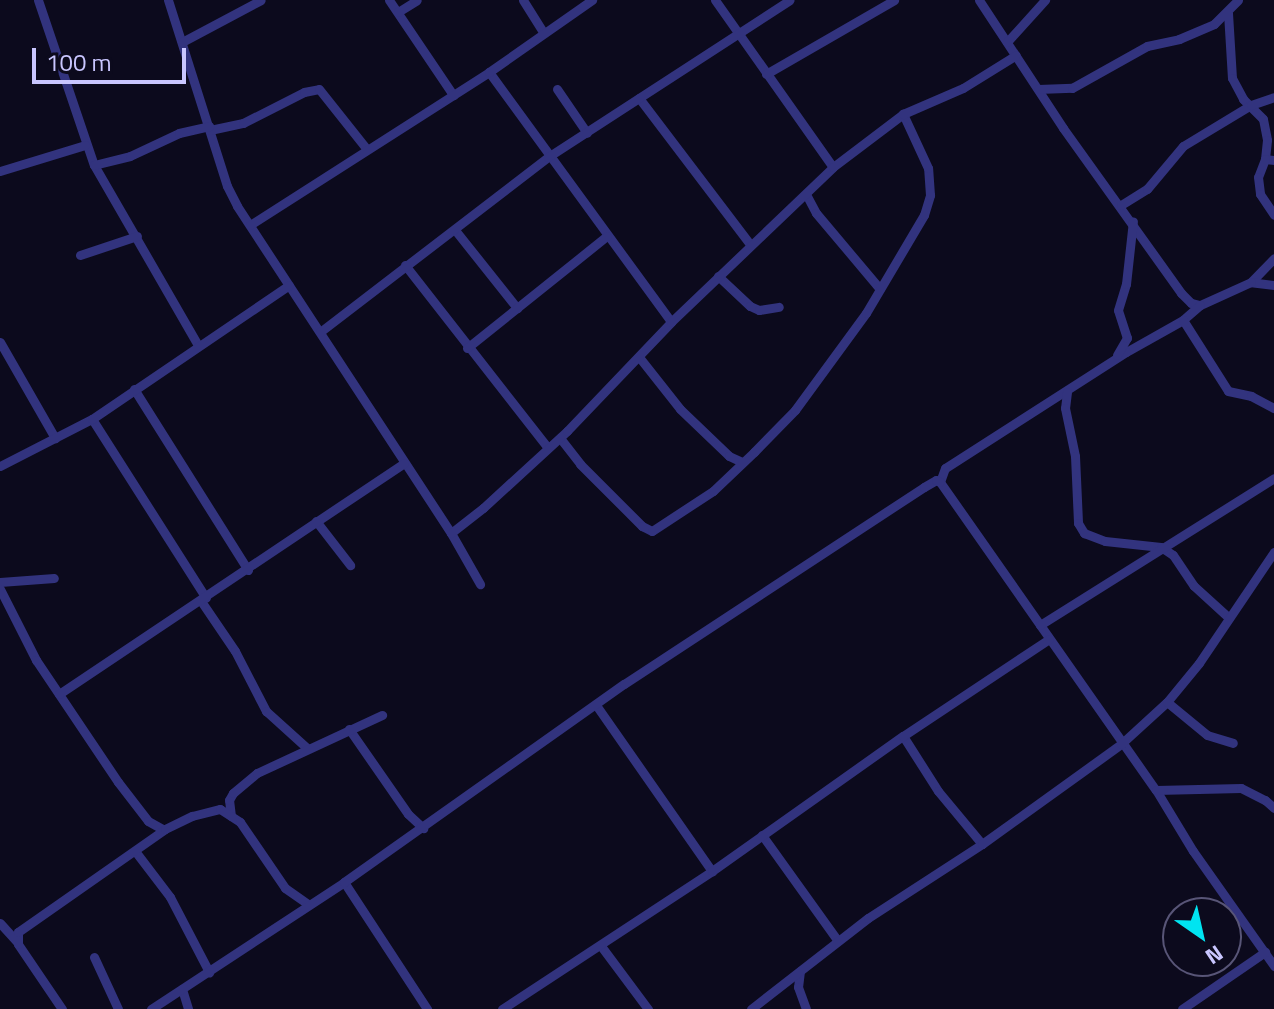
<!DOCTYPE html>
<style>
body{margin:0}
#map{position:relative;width:1274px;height:1009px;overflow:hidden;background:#0c0a1d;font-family:"Titillium Web",sans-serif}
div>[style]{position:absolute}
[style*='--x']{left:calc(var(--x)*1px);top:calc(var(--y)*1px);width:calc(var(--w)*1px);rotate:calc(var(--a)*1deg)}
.minor>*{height:9px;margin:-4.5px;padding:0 4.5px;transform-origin:4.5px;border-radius:4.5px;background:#32337e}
span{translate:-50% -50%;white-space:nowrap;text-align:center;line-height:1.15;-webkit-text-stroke:7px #0c0a1d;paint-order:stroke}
.north{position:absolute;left:1162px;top:897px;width:80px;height:80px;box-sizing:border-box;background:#0c0a1d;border:2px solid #585577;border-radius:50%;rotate:146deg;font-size:22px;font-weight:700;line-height:32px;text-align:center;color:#c9c6ff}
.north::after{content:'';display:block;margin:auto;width:28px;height:36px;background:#00e4f1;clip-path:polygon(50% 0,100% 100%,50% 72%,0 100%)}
.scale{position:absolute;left:32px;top:48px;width:154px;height:36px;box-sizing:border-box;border:4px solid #c9c6ff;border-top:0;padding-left:10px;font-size:24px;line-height:28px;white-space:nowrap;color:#c9c6ff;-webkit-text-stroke:6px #0c0a1d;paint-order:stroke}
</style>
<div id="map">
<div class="minor">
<i style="--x:38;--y:0;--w:174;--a:71.3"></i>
<i style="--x:94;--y:165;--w:208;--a:60"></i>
<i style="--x:168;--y:0;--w:195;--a:72.4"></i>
<i style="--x:227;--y:186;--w:22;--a:63"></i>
<i style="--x:237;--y:206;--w:391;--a:56.8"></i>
<i style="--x:451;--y:533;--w:59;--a:60.4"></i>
<i style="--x:389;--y:0;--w:115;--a:56"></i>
<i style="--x:523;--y:0;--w:38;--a:58"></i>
<i style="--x:715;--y:0;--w:204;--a:54.8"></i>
<i style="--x:979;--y:0;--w:153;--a:56.7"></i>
<i style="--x:1063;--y:128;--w:203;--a:54.4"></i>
<i style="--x:1181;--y:293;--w:14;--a:45"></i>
<i style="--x:1191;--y:303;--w:9;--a:13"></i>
<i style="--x:398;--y:12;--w:22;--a:-32"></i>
<i style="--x:1228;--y:13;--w:65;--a:86.5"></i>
<i style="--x:1232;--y:78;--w:24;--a:62"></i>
<i style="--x:1243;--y:99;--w:28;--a:45"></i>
<i style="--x:1263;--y:119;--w:21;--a:79"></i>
<i style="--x:1267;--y:140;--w:19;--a:96"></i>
<i style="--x:182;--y:42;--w:89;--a:-28"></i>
<i style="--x:1007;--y:42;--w:57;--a:-47.9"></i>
<i style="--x:489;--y:72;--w:309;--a:53.9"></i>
<i style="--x:766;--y:74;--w:148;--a:-30"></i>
<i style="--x:557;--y:89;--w:53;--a:55.7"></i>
<i style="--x:1038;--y:89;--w:34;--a:-2"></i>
<i style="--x:1072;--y:88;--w:86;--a:-29.2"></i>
<i style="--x:1147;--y:46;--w:33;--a:-12"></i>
<i style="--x:1179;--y:39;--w:38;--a:-23"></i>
<i style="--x:1214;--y:24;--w:34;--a:-45"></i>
<i style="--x:639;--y:98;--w:183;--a:52.8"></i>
<i style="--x:210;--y:130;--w:34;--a:-12"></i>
<i style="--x:243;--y:123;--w:68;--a:-26.9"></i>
<i style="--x:304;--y:92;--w:15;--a:-11"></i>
<i style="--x:319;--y:89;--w:75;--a:51.5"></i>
<i style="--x:1274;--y:160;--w:9;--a:-174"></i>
<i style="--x:1265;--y:159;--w:19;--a:111"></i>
<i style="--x:1258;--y:177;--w:17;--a:83"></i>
<i style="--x:1260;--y:194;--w:25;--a:56"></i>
<i style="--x:94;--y:165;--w:37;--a:-14"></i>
<i style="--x:130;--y:156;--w:54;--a:-25.1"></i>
<i style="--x:179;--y:133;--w:31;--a:-13"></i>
<i style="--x:0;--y:171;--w:89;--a:-17"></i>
<i style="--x:807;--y:196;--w:19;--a:62"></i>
<i style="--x:816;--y:213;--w:99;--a:49.9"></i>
<i style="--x:1121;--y:205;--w:31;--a:-32"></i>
<i style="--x:1147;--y:189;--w:56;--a:-50.1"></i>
<i style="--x:1183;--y:146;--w:79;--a:-31.1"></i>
<i style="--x:1251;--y:105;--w:24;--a:-19"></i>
<i style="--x:250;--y:225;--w:284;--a:-32.6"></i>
<i style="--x:489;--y:72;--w:126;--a:-35"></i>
<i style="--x:455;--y:230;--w:100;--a:51.5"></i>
<i style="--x:80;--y:255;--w:60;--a:-18.4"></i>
<i style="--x:405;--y:265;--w:232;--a:52"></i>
<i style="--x:718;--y:276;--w:44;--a:43.2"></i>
<i style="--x:750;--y:306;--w:10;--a:24"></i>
<i style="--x:759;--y:310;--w:20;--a:-9"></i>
<i style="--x:1251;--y:282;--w:33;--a:-46"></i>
<i style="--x:1274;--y:285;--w:23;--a:-173"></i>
<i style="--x:1251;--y:282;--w:56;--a:155.7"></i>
<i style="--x:1200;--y:305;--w:23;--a:139"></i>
<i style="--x:1183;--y:320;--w:65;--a:150.7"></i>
<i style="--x:1126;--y:352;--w:215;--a:147.3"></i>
<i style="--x:945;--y:468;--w:15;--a:110"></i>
<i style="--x:940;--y:482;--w:376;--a:55"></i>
<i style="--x:1156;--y:790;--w:71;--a:58.8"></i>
<i style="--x:1193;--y:851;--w:141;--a:54.8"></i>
<i style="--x:1183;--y:320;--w:84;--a:57.6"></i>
<i style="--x:1228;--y:391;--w:24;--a:12"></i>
<i style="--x:1251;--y:396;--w:26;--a:28"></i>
<i style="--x:320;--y:332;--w:287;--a:-37.5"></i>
<i style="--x:548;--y:157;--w:288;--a:-33"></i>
<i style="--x:0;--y:342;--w:111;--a:60.2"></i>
<i style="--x:467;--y:348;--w:179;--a:-38.7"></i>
<i style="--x:1117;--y:355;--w:20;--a:-60"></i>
<i style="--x:1127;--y:338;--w:29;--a:-108"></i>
<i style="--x:1118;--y:310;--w:27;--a:-73"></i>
<i style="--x:1126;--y:284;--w:63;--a:-83.7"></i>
<i style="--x:639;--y:357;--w:66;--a:51.7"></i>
<i style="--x:680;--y:409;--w:68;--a:43.8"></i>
<i style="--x:729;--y:456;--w:14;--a:25"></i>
<i style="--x:134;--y:389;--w:214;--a:57.8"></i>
<i style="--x:1067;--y:392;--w:16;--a:97"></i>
<i style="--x:1065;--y:408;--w:49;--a:78.2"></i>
<i style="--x:1075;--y:456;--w:67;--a:87.4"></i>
<i style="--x:1078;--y:523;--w:12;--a:59"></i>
<i style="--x:1084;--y:533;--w:22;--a:21"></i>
<i style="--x:1105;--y:541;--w:56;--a:6.1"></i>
<i style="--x:1161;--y:547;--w:14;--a:34"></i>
<i style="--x:1173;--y:555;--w:37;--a:56"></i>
<i style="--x:1194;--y:586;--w:47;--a:42.4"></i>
<i style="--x:92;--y:419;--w:212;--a:57.5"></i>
<i style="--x:560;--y:438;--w:33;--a:52"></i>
<i style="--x:580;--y:464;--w:88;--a:45"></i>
<i style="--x:642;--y:526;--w:11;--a:27"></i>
<i style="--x:652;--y:531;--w:73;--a:-33.3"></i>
<i style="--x:713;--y:491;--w:57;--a:-43.6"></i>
<i style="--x:754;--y:452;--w:59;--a:-45.7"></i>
<i style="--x:795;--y:410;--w:120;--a:-53.8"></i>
<i style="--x:866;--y:313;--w:114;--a:-59.4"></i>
<i style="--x:924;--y:215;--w:21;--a:-73"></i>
<i style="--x:930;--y:195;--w:27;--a:-94"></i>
<i style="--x:928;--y:168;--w:60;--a:-114.8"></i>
<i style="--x:0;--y:466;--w:103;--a:-27.1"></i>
<i style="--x:92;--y:419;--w:238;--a:-34.2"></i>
<i style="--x:316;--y:521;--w:56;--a:52.3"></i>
<i style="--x:451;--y:533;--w:41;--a:-38"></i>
<i style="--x:483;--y:508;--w:114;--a:-42.5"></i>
<i style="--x:567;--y:431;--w:151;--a:-46.3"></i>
<i style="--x:671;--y:322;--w:224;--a:-43.7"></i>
<i style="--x:833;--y:167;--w:88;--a:-37.1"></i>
<i style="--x:903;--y:114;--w:65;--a:-23.4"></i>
<i style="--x:963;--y:88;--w:62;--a:-31.9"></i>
<i style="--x:0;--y:582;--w:54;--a:-4.2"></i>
<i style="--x:0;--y:589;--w:80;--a:63.1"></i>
<i style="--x:36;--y:660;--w:147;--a:56.1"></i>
<i style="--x:118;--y:782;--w:49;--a:52.4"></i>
<i style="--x:148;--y:821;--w:18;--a:29"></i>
<i style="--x:201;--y:601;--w:60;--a:55.8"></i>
<i style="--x:235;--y:651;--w:68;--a:62.7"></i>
<i style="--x:266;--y:711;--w:55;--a:42.1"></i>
<i style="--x:1040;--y:625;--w:276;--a:-32.1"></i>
<i style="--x:59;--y:694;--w:415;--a:-33.8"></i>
<i style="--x:1167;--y:702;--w:52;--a:39.5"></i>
<i style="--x:1207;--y:735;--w:27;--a:17"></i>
<i style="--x:596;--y:705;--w:203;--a:55.1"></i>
<i style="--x:349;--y:729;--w:103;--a:55.2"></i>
<i style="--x:408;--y:814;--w:21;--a:43"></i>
<i style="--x:903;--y:736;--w:65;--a:57.5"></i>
<i style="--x:938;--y:791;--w:69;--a:50.3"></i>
<i style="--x:1156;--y:790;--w:85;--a:-1.3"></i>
<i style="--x:1241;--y:788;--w:27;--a:27"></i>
<i style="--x:1265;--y:800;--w:12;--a:42"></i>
<i style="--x:231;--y:816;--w:16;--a:-97"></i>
<i style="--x:229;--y:800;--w:8;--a:-60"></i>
<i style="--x:233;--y:793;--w:31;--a:-40"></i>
<i style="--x:257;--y:773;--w:138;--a:-24.9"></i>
<i style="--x:762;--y:835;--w:130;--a:54.4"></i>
<i style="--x:135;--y:851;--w:58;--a:52.7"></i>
<i style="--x:170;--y:897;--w:85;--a:62.5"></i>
<i style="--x:344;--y:882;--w:152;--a:56.8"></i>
<i style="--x:0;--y:923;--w:25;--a:48"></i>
<i style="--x:601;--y:946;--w:79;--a:53.3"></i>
<i style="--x:94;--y:957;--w:57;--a:65.2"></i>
<i style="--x:800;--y:971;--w:16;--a:97"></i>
<i style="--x:798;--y:987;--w:23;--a:70"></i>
<i style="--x:182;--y:989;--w:21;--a:73"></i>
<i style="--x:62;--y:1009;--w:78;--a:-124.1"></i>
<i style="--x:18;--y:944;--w:12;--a:-90"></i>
<i style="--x:18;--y:932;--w:179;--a:-35"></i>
<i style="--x:165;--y:829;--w:30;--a:-26"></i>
<i style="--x:192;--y:816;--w:29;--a:-14"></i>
<i style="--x:220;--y:809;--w:24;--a:33"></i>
<i style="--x:240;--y:822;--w:80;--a:55.7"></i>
<i style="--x:285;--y:888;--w:29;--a:35"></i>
<i style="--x:151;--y:1009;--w:231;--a:-33.3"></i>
<i style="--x:344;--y:882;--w:343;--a:-35.3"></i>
<i style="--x:624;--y:684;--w:359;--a:-33.3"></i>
<i style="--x:924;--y:487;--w:14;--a:-30"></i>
<i style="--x:936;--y:480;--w:4;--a:27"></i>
<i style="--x:502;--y:1009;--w:251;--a:-33.3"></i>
<i style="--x:712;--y:871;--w:234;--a:-35.3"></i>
<i style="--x:903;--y:736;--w:175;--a:-33.6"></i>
<i style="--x:751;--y:1009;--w:148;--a:-37.9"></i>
<i style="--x:868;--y:918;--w:136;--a:-33"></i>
<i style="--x:982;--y:844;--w:171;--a:-35.7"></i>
<i style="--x:1121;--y:744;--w:62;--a:-42.4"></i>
<i style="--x:1167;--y:702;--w:50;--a:-50.6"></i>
<i style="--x:1199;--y:663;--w:134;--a:-56"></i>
<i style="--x:1182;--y:1009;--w:101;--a:-34.5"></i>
</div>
<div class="north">N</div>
<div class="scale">100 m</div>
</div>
